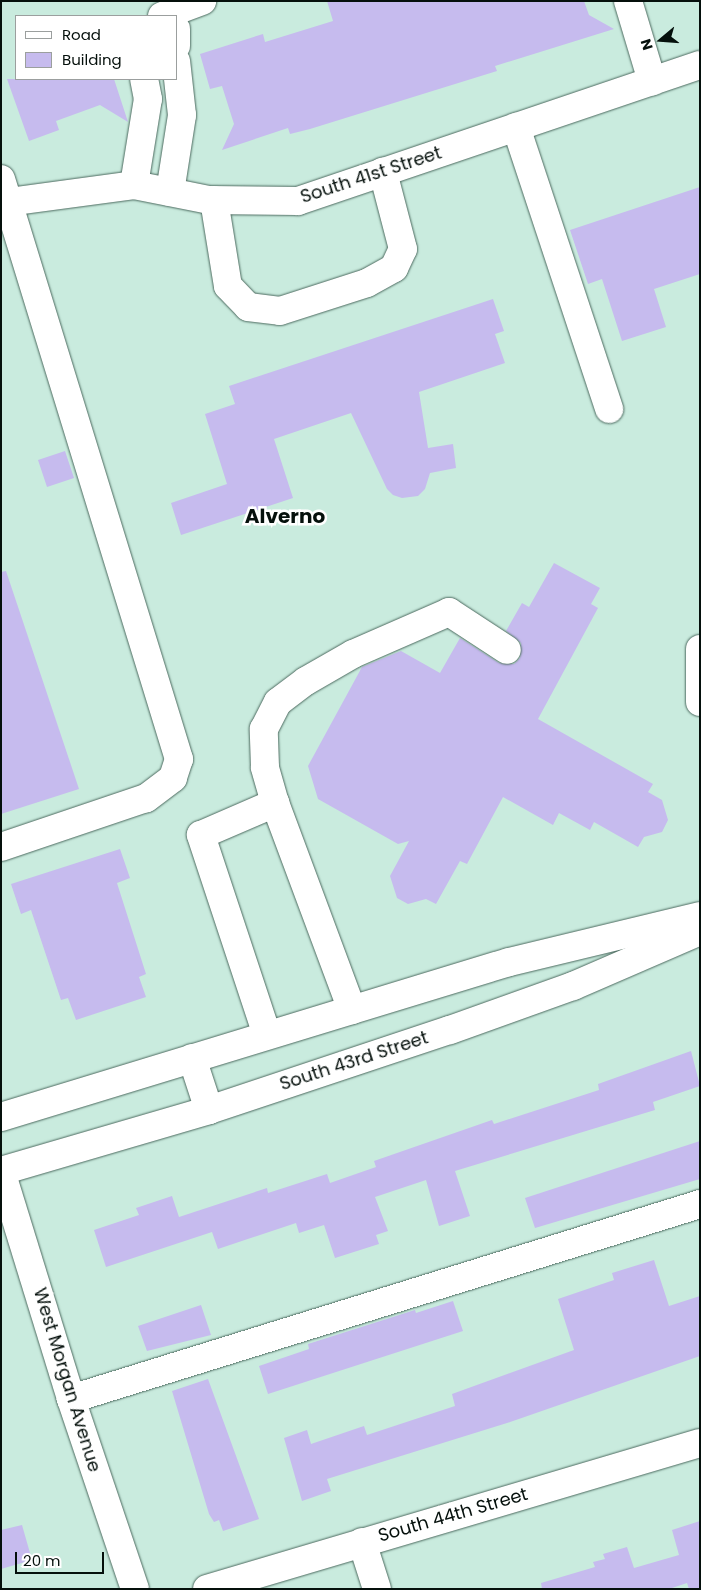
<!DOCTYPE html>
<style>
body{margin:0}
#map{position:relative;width:701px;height:1590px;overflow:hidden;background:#c9ebde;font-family:Poppins,sans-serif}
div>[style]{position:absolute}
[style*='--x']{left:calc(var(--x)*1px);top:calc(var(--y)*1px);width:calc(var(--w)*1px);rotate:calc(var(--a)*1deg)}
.building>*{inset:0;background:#c6bbee}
.roads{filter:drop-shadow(0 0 1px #4c6a5f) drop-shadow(0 0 1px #4c6a5f)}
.minor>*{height:28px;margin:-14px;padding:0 14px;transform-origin:14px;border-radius:14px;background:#fff}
.major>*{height:28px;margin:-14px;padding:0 14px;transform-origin:14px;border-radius:14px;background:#fff}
span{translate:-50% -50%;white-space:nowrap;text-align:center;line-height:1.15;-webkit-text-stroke:5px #fff;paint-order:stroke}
.street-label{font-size:18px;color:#05100c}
.quarter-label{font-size:20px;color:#05100c;font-weight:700}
.frame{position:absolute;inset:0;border:2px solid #05100c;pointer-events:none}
.legend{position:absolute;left:15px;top:15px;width:162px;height:65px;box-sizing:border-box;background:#fff;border:1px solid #9b9f9e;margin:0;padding:6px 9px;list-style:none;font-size:15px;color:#05100c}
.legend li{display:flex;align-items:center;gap:10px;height:25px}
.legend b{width:25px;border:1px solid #9b9f9e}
.north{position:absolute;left:636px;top:15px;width:50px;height:50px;-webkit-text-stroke:4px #fff;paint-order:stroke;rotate:252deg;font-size:14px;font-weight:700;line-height:20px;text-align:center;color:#05100c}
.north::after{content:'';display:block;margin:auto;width:18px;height:22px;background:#05100c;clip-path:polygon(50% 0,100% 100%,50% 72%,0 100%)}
.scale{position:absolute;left:15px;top:1552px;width:89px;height:22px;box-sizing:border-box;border:2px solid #05100c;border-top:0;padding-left:6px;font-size:15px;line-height:18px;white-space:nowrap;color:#05100c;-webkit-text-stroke:4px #fff;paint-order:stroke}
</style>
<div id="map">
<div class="building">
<i style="clip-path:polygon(327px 1px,584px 1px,589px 15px,614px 29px,495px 66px,497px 71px,310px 129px,290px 134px,288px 128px,222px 150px,234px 124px,222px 86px,210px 89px,200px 54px,263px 34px,265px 42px,333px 21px)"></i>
<i style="clip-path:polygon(7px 79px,114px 79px,128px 122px,100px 105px,56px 121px,59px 130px,29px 141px)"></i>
<i style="clip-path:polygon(700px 187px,700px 274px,654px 289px,666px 327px,622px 341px,602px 279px,588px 284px,570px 230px)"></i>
<i style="clip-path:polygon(493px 299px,504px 331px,495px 334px,505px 363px,419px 392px,428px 448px,453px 444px,456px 468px,430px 473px,425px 489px,418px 496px,402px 498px,393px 495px,387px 489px,351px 413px,274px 439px,293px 498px,181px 535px,171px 503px,227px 484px,205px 414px,235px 404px,229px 386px)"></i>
<i style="clip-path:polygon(65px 451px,74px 478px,47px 487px,38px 460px)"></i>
<i style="clip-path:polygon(554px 563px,600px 588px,591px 604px,598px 608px,538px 719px,653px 784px,648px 792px,662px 800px,668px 820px,662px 832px,644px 837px,638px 847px,594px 822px,590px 830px,559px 813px,553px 825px,503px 797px,467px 864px,460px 861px,436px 904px,426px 899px,408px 904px,397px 898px,390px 876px,409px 841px,398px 844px,318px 799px,308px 766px,362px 667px,401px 651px,440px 673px,460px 638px,499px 663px,514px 664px,520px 658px,521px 643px,506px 631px,522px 603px,529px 607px)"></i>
<i style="clip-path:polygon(6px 571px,79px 789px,1px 814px,1px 572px)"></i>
<i style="clip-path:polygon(120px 849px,130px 878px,117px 883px,146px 974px,139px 977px,146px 997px,76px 1020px,68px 998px,61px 1000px,31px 910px,21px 914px,11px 884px)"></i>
<i style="clip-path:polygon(691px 1051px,700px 1086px,653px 1102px,655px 1110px,455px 1171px,470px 1216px,439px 1226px,426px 1180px,375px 1197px,388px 1231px,376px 1235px,379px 1244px,335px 1258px,324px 1225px,299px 1233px,296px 1223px,218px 1249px,212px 1232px,106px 1267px,94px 1230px,139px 1215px,136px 1208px,172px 1196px,179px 1217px,267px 1188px,268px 1193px,327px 1174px,330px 1183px,376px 1167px,374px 1161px,492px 1120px,494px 1124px,599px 1090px,598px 1084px)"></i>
<i style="clip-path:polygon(700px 1141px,700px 1179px,535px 1228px,525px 1198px)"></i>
<i style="clip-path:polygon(654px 1260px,669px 1306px,700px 1296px,700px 1356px,507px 1423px,327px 1479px,331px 1491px,302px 1501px,284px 1438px,307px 1430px,311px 1444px,364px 1426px,367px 1435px,455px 1406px,452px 1394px,574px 1350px,558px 1299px,614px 1280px,612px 1273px)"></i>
<i style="clip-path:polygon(453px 1301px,463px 1331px,268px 1394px,259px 1366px,309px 1349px,308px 1344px,415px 1310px,416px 1313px)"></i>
<i style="clip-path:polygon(201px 1305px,211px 1335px,147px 1351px,138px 1326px)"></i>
<i style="clip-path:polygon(208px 1379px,259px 1519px,223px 1531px,219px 1520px,214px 1522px,209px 1514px,172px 1391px)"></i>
<i style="clip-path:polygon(700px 1521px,700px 1589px,689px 1589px,687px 1583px,669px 1589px,542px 1589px,541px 1583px,595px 1567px,593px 1562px,605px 1559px,603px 1554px,627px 1547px,634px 1568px,679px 1555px,672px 1530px)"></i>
<i style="clip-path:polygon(22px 1525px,32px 1560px,1px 1569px,1px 1530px)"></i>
</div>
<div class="roads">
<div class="minor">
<i style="--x:628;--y:1;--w:84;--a:73.3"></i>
<i style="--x:162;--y:16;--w:43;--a:-20.6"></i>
<i style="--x:176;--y:29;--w:17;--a:90"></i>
<i style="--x:516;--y:127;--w:297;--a:71.7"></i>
<i style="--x:1;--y:179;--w:607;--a:72.94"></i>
<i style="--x:179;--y:759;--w:20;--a:108"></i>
<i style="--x:173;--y:778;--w:34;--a:143"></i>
<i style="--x:146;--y:798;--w:153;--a:161.3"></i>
<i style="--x:134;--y:185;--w:87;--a:-80.8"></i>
<i style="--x:148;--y:99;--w:20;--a:-101"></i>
<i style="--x:170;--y:192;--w:78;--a:-81.1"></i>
<i style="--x:182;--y:115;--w:54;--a:-96.3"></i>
<i style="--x:214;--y:200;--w:87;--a:80.8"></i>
<i style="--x:228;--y:286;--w:29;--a:46"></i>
<i style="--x:248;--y:307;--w:32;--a:7"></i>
<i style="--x:280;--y:311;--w:91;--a:-17.8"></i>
<i style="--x:367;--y:283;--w:31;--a:-29"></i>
<i style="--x:394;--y:268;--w:21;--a:-65"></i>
<i style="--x:403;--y:249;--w:80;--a:-104.6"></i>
<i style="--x:1;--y:203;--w:134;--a:-7.7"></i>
<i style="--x:134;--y:185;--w:76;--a:11.3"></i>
<i style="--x:209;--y:200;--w:89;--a:0.6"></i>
<i style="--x:298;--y:201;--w:424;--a:-18.7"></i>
<i style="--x:700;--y:649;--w:53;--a:90"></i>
<i style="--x:275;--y:803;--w:37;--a:-106"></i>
<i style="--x:265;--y:767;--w:38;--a:-92"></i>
<i style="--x:264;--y:729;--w:30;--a:-63"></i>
<i style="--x:278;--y:702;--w:35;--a:-37"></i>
<i style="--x:306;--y:681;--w:54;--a:-29.9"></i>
<i style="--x:353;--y:654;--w:105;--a:-23.6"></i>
<i style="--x:449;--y:612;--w:69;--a:33.2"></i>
<i style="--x:267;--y:1035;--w:211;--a:-108.3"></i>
<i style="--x:201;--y:835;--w:81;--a:-23.4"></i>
<i style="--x:275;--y:803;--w:221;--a:69.6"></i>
<i style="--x:1;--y:1171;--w:239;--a:72.9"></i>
<i style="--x:71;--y:1399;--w:200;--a:71.4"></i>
<i style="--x:71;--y:1399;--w:659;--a:-17.22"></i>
<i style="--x:362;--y:1542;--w:49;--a:72.3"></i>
<i style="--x:207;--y:1589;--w:514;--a:-16.5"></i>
</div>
<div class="major">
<i style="--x:192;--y:1058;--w:55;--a:71.9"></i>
<i style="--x:1;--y:1117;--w:531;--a:-16.97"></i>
<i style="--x:509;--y:962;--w:196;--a:-13.5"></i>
<i style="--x:1;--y:1171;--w:217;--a:-16.3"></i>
<i style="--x:209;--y:1110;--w:254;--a:-18.4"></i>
<i style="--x:450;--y:1030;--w:131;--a:-19.7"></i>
<i style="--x:573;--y:986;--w:138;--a:-23.4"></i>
</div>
</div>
<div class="street-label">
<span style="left:371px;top:175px;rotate:-18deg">South 41st Street</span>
<span style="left:354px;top:1061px;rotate:-18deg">South 43rd Street</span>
<span style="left:67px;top:1380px;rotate:73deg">West Morgan Avenue</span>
<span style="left:453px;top:1515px;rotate:-16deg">South 44th Street</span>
</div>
<div class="quarter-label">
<span style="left:285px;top:516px">Alverno</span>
</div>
<div class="frame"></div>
<ul class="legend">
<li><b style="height:6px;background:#fff"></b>Road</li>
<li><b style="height:14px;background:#c6bbee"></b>Building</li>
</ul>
<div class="north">N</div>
<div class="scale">20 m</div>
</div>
